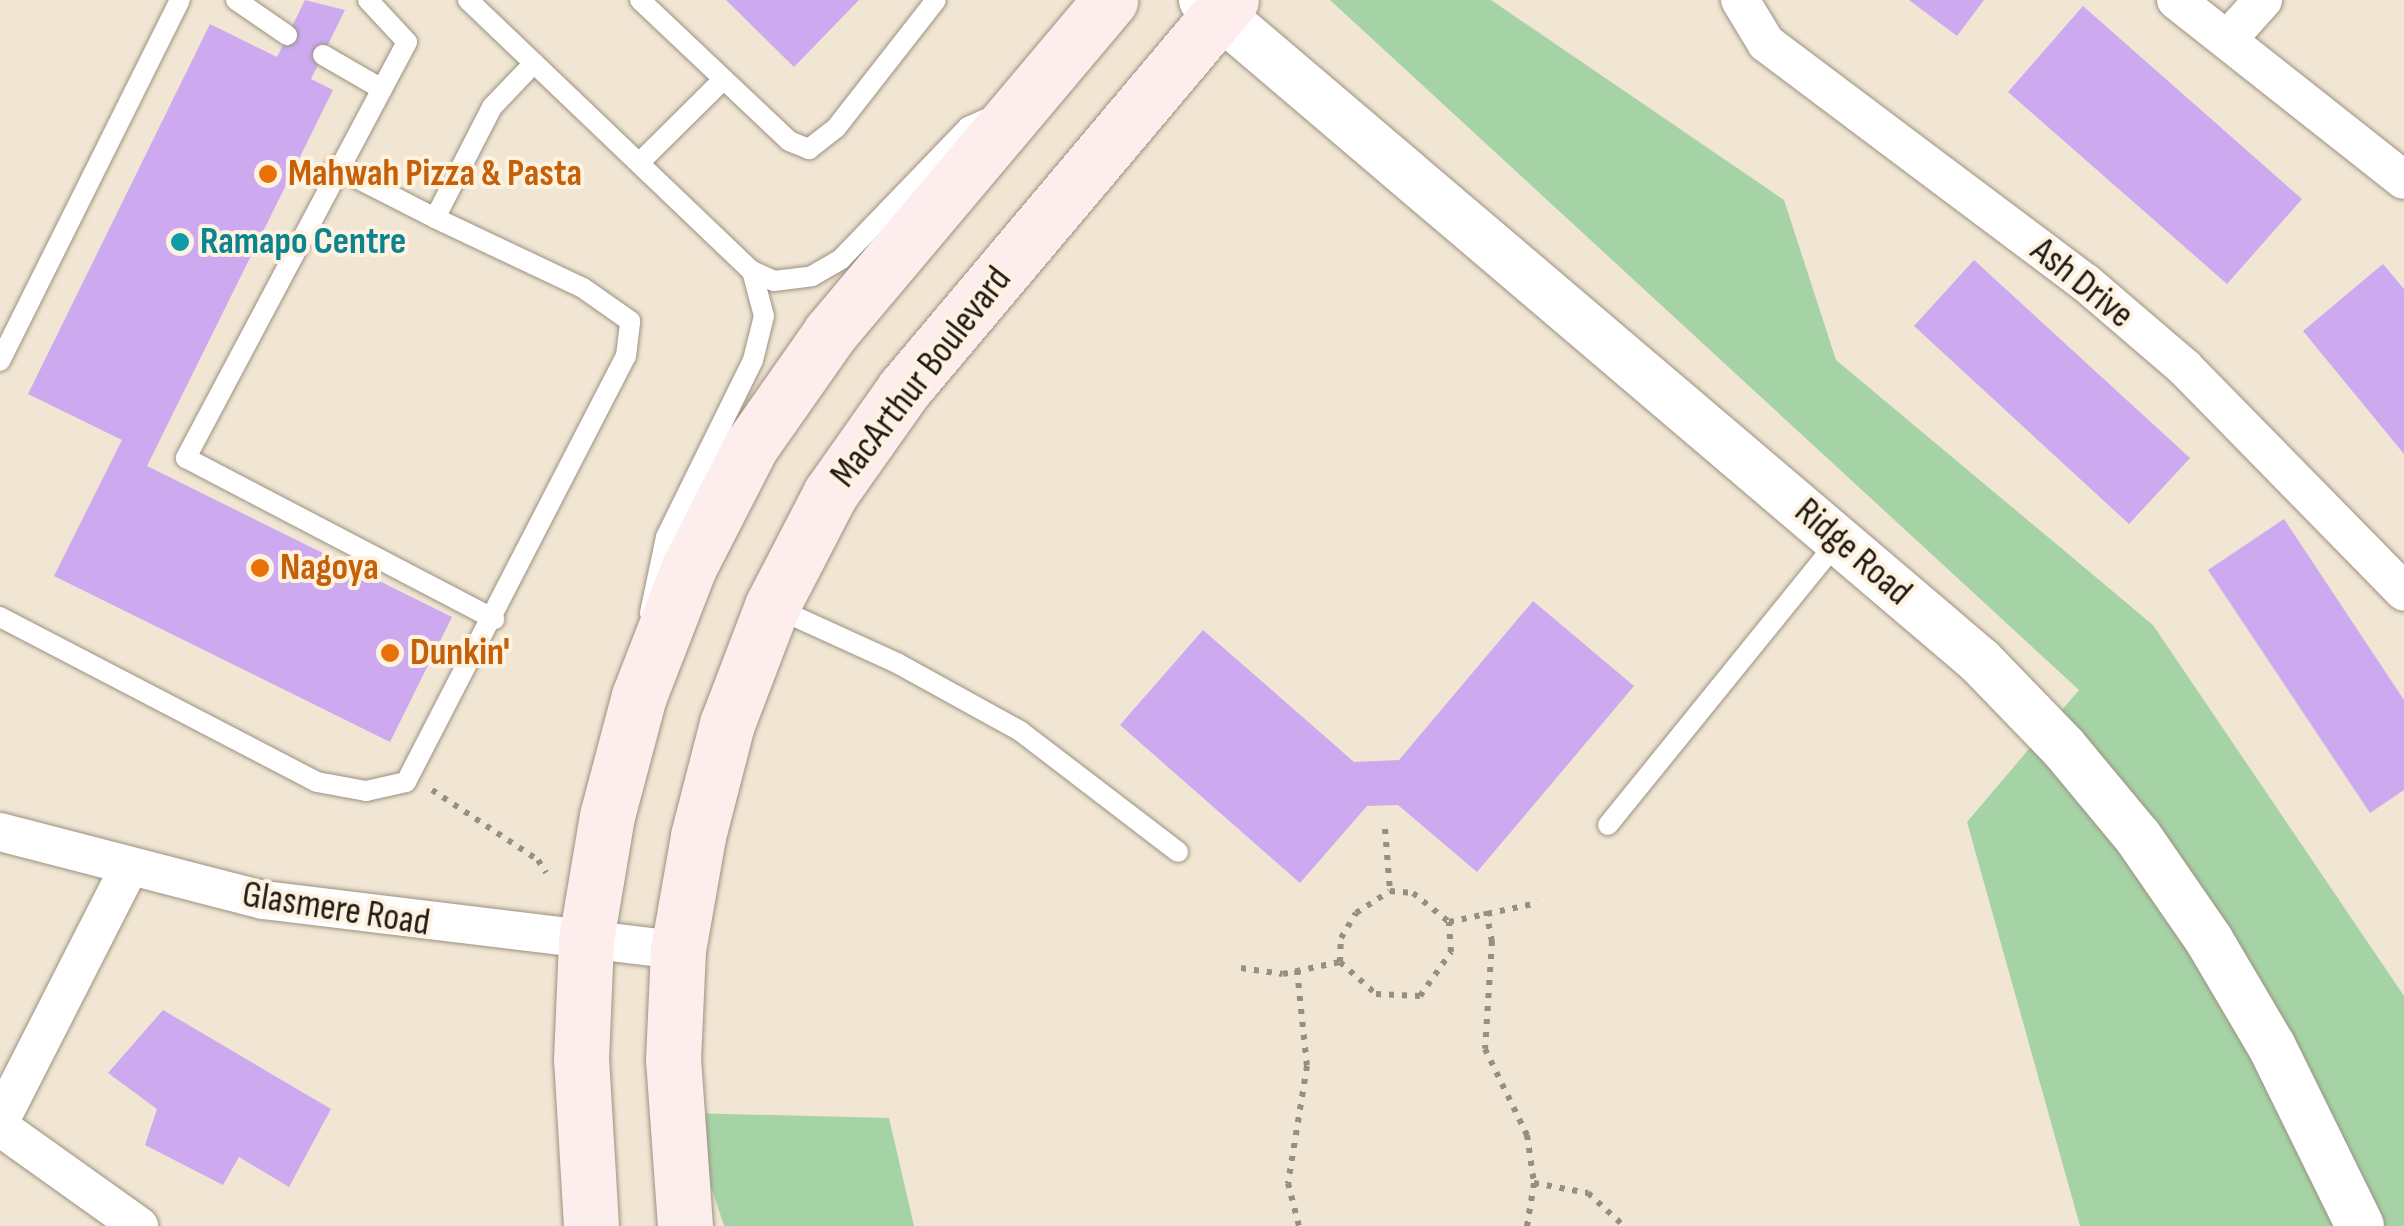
<!DOCTYPE html>
<style>
body{margin:0}
#map{position:relative;width:2404px;height:1226px;overflow:hidden;background:#f1e5d3;font-family:"Sofia Sans Condensed",sans-serif}
div>[style]{position:absolute}
[style*='--x']{left:calc(var(--x)*1px);top:calc(var(--y)*1px);width:calc(var(--w)*1px);rotate:calc(var(--a)*1deg)}
.green>*{inset:0;background:#a6d3a6}
.building>*{inset:0;background:#cdaaf0}
.path>*{height:6px;margin-top:-3px;transform-origin:0;background:repeating-linear-gradient(90deg,#988f82 0 5px,transparent 0 13px)}
.roads{filter:drop-shadow(0 0 2px #9c9181) drop-shadow(0 0 2px #9c9181)}
.service>*{height:20px;margin:-10px;padding:0 10px;transform-origin:10px;border-radius:10px;background:#fff}
.minor>*{height:38px;margin:-19px;padding:0 19px;transform-origin:19px;border-radius:19px;background:#fff}
.tertiary>*{height:48px;margin:-24px;padding:0 24px;transform-origin:24px;border-radius:24px;background:#fff}
.secondary>*{height:55px;margin:-27.5px;padding:0 27.5px;transform-origin:27.5px;border-radius:27.5px;background:#fdedec}
.dots>*{width:28px;height:28px;translate:-50% -50%;box-sizing:border-box;border:5px solid #fef2e1;border-radius:50%}
span{translate:-50% -50%;white-space:nowrap;text-align:center;line-height:1.15;-webkit-text-stroke:8px #fef2e1;paint-order:stroke}
.food-label{font-size:38px;color:#c56008;font-weight:700}
.left{translate:0 -50%;text-align:left}
.culture-label{font-size:38px;color:#0d838f;font-weight:700}
.street-label{font-size:38px;color:#1e1913}
</style>
<div id="map">
<div class="green">
<i style="clip-path:polygon(1330px 0,1491px 0,1784px 200px,1836px 360px,2153px 625px,2404px 996px,2404px 1226px,2080px 1226px,1967px 822px,2079px 690px)"></i>
<i style="clip-path:polygon(687px 1113px,889px 1118px,914px 1226px,724px 1226px)"></i>
</div>
<div class="building">
<i style="clip-path:polygon(305px 0,345px 10px,311px 79px,333px 90px,147px 466px,452px 617px,390px 742px,54px 576px,122px 440px,28px 394px,210px 24px,277px 57px)"></i>
<i style="clip-path:polygon(726px 0,859px 0,794px 67px)"></i>
<i style="clip-path:polygon(1909px 0,1984px 0,1957px 36px)"></i>
<i style="clip-path:polygon(2083px 6px,2302px 199px,2227px 284px,2008px 92px)"></i>
<i style="clip-path:polygon(1974px 260px,2190px 458px,2129px 524px,1914px 326px)"></i>
<i style="clip-path:polygon(2383px 264px,2404px 289px,2404px 454px,2303px 331px)"></i>
<i style="clip-path:polygon(2284px 519px,2404px 700px,2404px 790px,2370px 813px,2208px 570px)"></i>
<i style="clip-path:polygon(1533px 601px,1634px 686px,1477px 872px,1398px 805px,1367px 806px,1300px 883px,1120px 725px,1203px 630px,1354px 762px,1399px 760px)"></i>
<i style="clip-path:polygon(163px 1010px,331px 1109px,289px 1187px,239px 1157px,223px 1185px,145px 1145px,157px 1109px,108px 1073px)"></i>
</div>
<div class="path">
<i style="--x:432;--y:790;--w:127;--a:33.4"></i>
<i style="--x:538;--y:860;--w:15;--a:58"></i>
<i style="--x:1385;--y:829;--w:62;--a:85.4"></i>
<i style="--x:1486;--y:911;--w:31;--a:79"></i>
<i style="--x:1492;--y:941;--w:108;--a:93.7"></i>
<i style="--x:1485;--y:1049;--w:96;--a:64"></i>
<i style="--x:1527;--y:1135;--w:49;--a:81.7"></i>
<i style="--x:1534;--y:1183;--w:44;--a:99.2"></i>
<i style="--x:1340;--y:962;--w:24;--a:-88"></i>
<i style="--x:1341;--y:938;--w:29;--a:-59"></i>
<i style="--x:1356;--y:913;--w:40;--a:-32.9"></i>
<i style="--x:1390;--y:891;--w:23;--a:5"></i>
<i style="--x:1413;--y:893;--w:46;--a:38.9"></i>
<i style="--x:1241;--y:968;--w:42;--a:8.1"></i>
<i style="--x:1283;--y:974;--w:58;--a:-11.9"></i>
<i style="--x:1340;--y:962;--w:48;--a:41.6"></i>
<i style="--x:1376;--y:994;--w:44;--a:2.6"></i>
<i style="--x:1420;--y:996;--w:54;--a:-54.8"></i>
<i style="--x:1451;--y:952;--w:30;--a:-94"></i>
<i style="--x:1449;--y:922;--w:91;--a:-12.1"></i>
<i style="--x:1297;--y:970;--w:97;--a:84.1"></i>
<i style="--x:1307;--y:1066;--w:119;--a:99.2"></i>
<i style="--x:1288;--y:1183;--w:44;--a:75.7"></i>
<i style="--x:1534;--y:1183;--w:55;--a:10.5"></i>
<i style="--x:1588;--y:1193;--w:49;--a:42.5"></i>
</div>
<div class="roads">
<div class="service">
<i style="--x:236;--y:0;--w:62;--a:34.5"></i>
<i style="--x:468;--y:0;--w:393;--a:43.7"></i>
<i style="--x:752;--y:271;--w:24;--a:24"></i>
<i style="--x:774;--y:281;--w:38;--a:-7"></i>
<i style="--x:812;--y:276;--w:34;--a:-30"></i>
<i style="--x:841;--y:259;--w:183;--a:-46.1"></i>
<i style="--x:968;--y:127;--w:20;--a:-24"></i>
<i style="--x:640;--y:0;--w:205;--a:43.4"></i>
<i style="--x:789;--y:141;--w:22;--a:22"></i>
<i style="--x:809;--y:149;--w:34;--a:-38"></i>
<i style="--x:836;--y:128;--w:162;--a:-52"></i>
<i style="--x:323;--y:55;--w:68;--a:30"></i>
<i style="--x:382;--y:89;--w:53;--a:-62"></i>
<i style="--x:407;--y:42;--w:57;--a:-132.9"></i>
<i style="--x:382;--y:89;--w:418;--a:118"></i>
<i style="--x:186;--y:458;--w:348;--a:27.6"></i>
<i style="--x:639;--y:163;--w:117;--a:-44.7"></i>
<i style="--x:335;--y:167;--w:112;--a:27"></i>
<i style="--x:435;--y:218;--w:125;--a:-62.8"></i>
<i style="--x:492;--y:107;--w:61;--a:-46.3"></i>
<i style="--x:0;--y:361;--w:403;--a:-63.5"></i>
<i style="--x:774;--y:607;--w:135;--a:24.5"></i>
<i style="--x:897;--y:663;--w:141;--a:28.9"></i>
<i style="--x:1020;--y:731;--w:199;--a:37.4"></i>
<i style="--x:650;--y:613;--w:78;--a:-78.1"></i>
<i style="--x:666;--y:537;--w:197;--a:-63.8"></i>
<i style="--x:753;--y:360;--w:45;--a:-76"></i>
<i style="--x:764;--y:316;--w:47;--a:-104.9"></i>
<i style="--x:0;--y:617;--w:357;--a:27.5"></i>
<i style="--x:317;--y:782;--w:50;--a:10.4"></i>
<i style="--x:366;--y:791;--w:41;--a:-12.7"></i>
<i style="--x:406;--y:782;--w:479;--a:-62.7"></i>
<i style="--x:626;--y:356;--w:35;--a:-83"></i>
<i style="--x:630;--y:321;--w:57;--a:-144.9"></i>
<i style="--x:583;--y:288;--w:164;--a:-154.7"></i>
<i style="--x:1608;--y:825;--w:368;--a:-51"></i>
</div>
<div class="minor">
<i style="--x:1740;--y:0;--w:50;--a:58.8"></i>
<i style="--x:1766;--y:43;--w:400;--a:36.9"></i>
<i style="--x:2086;--y:283;--w:130;--a:40.6"></i>
<i style="--x:2185;--y:368;--w:313;--a:45.6"></i>
<i style="--x:2176;--y:0;--w:290;--a:38.3"></i>
<i style="--x:2227;--y:40;--w:54;--a:-48"></i>
<i style="--x:0;--y:832;--w:272;--a:14.5"></i>
<i style="--x:263;--y:900;--w:418;--a:6.9"></i>
<i style="--x:0;--y:1121;--w:282;--a:-63"></i>
<i style="--x:0;--y:1127;--w:171;--a:35.5"></i>
</div>
<div class="tertiary">
<i style="--x:1203;--y:0;--w:1020;--a:40.39"></i>
<i style="--x:1980;--y:661;--w:121;--a:46"></i>
<i style="--x:2064;--y:748;--w:116;--a:50.3"></i>
<i style="--x:2138;--y:837;--w:125;--a:55.4"></i>
<i style="--x:2209;--y:940;--w:124;--a:59.5"></i>
<i style="--x:2272;--y:1047;--w:199;--a:63.8"></i>
</div>
<div class="secondary">
<i style="--x:591;--y:1226;--w:166;--a:-93.4"></i>
<i style="--x:581;--y:1060;--w:120;--a:-87.6"></i>
<i style="--x:586;--y:940;--w:126;--a:-80.4"></i>
<i style="--x:607;--y:816;--w:124;--a:-75.1"></i>
<i style="--x:639;--y:696;--w:138;--a:-68.8"></i>
<i style="--x:689;--y:567;--w:136;--a:-62.9"></i>
<i style="--x:751;--y:446;--w:138;--a:-55"></i>
<i style="--x:830;--y:333;--w:435;--a:-49.9"></i>
<i style="--x:685;--y:1226;--w:166;--a:-94.1"></i>
<i style="--x:673;--y:1060;--w:110;--a:-87.4"></i>
<i style="--x:678;--y:950;--w:116;--a:-80"></i>
<i style="--x:698;--y:836;--w:116;--a:-75.5"></i>
<i style="--x:727;--y:724;--w:126;--a:-69.1"></i>
<i style="--x:772;--y:606;--w:126;--a:-62.6"></i>
<i style="--x:830;--y:494;--w:128;--a:-54.8"></i>
<i style="--x:904;--y:389;--w:508;--a:-49.95"></i>
</div>
</div>
<div class="dots">
<i style="left:268px;top:174px;background:#e8710a"></i>
<i style="left:180px;top:242px;background:#0f9aa8"></i>
<i style="left:260px;top:568px;background:#e8710a"></i>
<i style="left:390px;top:653px;background:#e8710a"></i>
</div>
<div class="food-label">
<span class="left" style="left:288px;top:174px">Mahwah Pizza &amp; Pasta</span>
<span class="left" style="left:280px;top:568px">Nagoya</span>
<span class="left" style="left:410px;top:653px">Dunkin'</span>
</div>
<div class="culture-label">
<span class="left" style="left:200px;top:242px">Ramapo Centre</span>
</div>
<div class="street-label">
<span style="left:2082px;top:283px;rotate:39deg">Ash Drive</span>
<span style="left:921px;top:377px;rotate:-52deg">MacArthur Boulevard</span>
<span style="left:1853px;top:552px;rotate:41deg">Ridge Road</span>
<span style="left:336px;top:909px;rotate:9deg">Glasmere Road</span>
</div>
</div>
